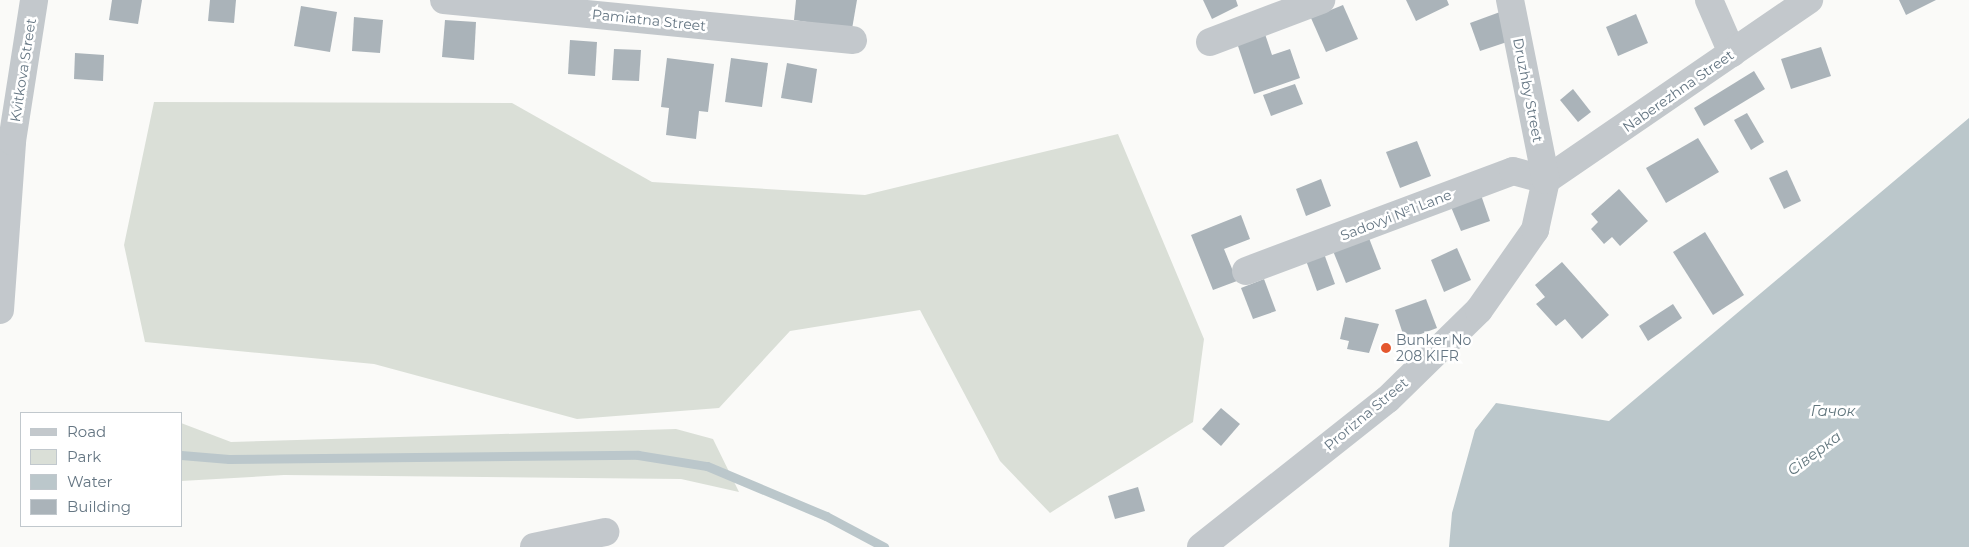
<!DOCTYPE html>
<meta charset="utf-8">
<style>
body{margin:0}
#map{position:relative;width:1969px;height:547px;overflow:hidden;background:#fafaf8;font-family:Montserrat,sans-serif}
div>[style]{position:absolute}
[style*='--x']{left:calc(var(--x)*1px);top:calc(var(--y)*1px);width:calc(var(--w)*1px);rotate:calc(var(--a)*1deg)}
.green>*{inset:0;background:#dadfd7}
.water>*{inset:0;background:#bbc7cb}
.stream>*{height:9px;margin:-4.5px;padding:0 4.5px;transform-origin:4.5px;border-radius:4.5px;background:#bbc7cb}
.building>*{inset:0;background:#aab3b9}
.minor>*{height:28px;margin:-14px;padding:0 14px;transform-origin:14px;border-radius:14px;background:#c3c8cc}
.dots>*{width:14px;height:14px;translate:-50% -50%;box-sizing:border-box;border:2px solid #fff;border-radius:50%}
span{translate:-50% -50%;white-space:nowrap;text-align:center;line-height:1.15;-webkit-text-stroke:5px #fff;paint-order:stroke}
.street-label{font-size:14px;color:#657683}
.poi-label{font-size:14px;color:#657683}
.left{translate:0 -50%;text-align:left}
.water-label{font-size:15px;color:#60757c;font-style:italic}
.legend{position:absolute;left:20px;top:412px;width:162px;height:115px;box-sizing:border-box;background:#fff;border:1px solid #c1c8cd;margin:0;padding:6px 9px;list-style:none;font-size:15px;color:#657683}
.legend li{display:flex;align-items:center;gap:10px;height:25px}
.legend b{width:25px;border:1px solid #c1c8cd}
</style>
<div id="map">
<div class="green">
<i style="clip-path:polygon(154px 102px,512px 103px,652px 182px,865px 195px,1118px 134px,1204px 339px,1193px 422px,1050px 513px,1000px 461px,920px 310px,790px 331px,719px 408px,577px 419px,374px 364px,145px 342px,124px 245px)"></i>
<i style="clip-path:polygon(181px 423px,231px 442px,676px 429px,713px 439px,739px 492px,681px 479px,284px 475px,181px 481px)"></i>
</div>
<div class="water">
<i style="clip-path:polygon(1969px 118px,1969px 547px,1449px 547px,1452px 513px,1475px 430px,1496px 403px,1609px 421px)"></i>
</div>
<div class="stream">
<i style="--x:181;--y:455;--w:48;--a:4.8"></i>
<i style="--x:229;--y:459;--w:409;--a:-0.6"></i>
<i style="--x:638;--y:455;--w:70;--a:9.1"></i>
<i style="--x:707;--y:466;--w:129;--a:22.8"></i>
<i style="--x:826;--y:516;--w:66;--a:28.1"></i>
</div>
<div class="building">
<i style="clip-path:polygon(112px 0,142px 0,138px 24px,109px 20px)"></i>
<i style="clip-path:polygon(210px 0,236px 0,234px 23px,208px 21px)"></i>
<i style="clip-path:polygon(796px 0,857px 0,852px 29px,794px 20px)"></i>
<i style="clip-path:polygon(1203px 0,1236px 0,1238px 6px,1212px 19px)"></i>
<i style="clip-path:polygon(1406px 0,1447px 0,1449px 5px,1416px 21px)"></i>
<i style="clip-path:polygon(1899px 0,1936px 0,1906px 15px)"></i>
<i style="clip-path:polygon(1343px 5px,1358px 39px,1326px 52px,1311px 18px)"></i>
<i style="clip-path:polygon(301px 6px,337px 12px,330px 52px,294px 46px)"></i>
<i style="clip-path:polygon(1500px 12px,1510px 41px,1480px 51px,1470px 23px)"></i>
<i style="clip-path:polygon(1636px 14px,1648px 43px,1618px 56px,1606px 27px)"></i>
<i style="clip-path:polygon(354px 17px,383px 20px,380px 53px,352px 51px)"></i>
<i style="clip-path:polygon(445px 20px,476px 22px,474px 60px,442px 57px)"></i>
<i style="clip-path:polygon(1264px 31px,1272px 55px,1290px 49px,1300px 78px,1254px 94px,1236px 40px)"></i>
<i style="clip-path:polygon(570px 40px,597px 42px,595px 76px,568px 74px)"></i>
<i style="clip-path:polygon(1821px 47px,1831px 76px,1791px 89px,1781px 59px)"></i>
<i style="clip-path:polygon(614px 49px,641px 50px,639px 81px,612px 80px)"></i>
<i style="clip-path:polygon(75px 53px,104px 55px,103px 81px,74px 79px)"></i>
<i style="clip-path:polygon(667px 58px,714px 64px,708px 112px,699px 111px,696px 139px,666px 135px,669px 108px,661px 107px)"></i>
<i style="clip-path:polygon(731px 58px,768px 63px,762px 107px,725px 102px)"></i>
<i style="clip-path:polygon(787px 63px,817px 69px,812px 103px,781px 98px)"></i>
<i style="clip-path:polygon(1754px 71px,1765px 89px,1704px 126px,1694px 108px)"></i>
<i style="clip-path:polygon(1295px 84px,1303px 104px,1271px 116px,1263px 95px)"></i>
<i style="clip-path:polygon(1573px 89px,1591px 112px,1578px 122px,1560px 100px)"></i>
<i style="clip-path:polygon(1747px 113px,1764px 142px,1751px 150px,1734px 120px)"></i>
<i style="clip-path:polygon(1698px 138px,1719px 172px,1666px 203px,1646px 168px)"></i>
<i style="clip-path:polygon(1417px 141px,1431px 176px,1400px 188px,1386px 152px)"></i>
<i style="clip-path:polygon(1787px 170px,1801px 201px,1784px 209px,1769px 178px)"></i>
<i style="clip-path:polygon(1321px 179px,1331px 206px,1306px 216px,1296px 189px)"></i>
<i style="clip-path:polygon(1619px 189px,1648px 221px,1620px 246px,1612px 237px,1604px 244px,1591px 229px,1598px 222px,1591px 214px)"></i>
<i style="clip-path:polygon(1481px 195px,1490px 221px,1461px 231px,1451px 207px)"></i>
<i style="clip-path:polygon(1241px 215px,1250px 239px,1224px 249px,1237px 281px,1213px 290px,1191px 235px)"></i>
<i style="clip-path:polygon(1705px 232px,1744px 295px,1713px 315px,1673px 252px)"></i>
<i style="clip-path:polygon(1367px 233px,1381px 269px,1346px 283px,1331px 246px)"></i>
<i style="clip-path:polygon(1322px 248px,1335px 284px,1317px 291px,1304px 255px)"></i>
<i style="clip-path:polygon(1457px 248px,1471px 280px,1444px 292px,1431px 260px)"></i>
<i style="clip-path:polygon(1562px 262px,1609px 315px,1582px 339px,1565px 319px,1556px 326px,1536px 304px,1545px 297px,1535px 285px)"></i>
<i style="clip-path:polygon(1264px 279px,1276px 311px,1253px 319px,1241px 288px)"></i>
<i style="clip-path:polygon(1426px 299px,1437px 328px,1405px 340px,1395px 310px)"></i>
<i style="clip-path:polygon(1673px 304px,1682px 318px,1648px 341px,1639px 326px)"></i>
<i style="clip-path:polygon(1345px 317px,1379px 324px,1369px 353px,1347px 349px,1349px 341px,1340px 339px)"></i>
<i style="clip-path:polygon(1221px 408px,1240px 424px,1221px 446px,1202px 429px)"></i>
<i style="clip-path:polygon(1138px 487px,1145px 511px,1115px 519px,1108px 496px)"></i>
</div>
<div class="minor">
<i style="--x:444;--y:0;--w:411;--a:5.6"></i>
<i style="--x:1709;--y:0;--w:58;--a:66.5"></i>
<i style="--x:1210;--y:42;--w:119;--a:-20.7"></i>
<i style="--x:1546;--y:180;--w:319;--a:-34.4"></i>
<i style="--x:1246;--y:271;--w:285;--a:-20.5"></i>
<i style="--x:1513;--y:171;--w:34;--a:15"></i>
<i style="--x:0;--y:310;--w:169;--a:-85.9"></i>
<i style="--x:12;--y:141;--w:143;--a:-81.1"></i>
<i style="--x:534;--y:547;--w:73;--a:-11.9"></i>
<i style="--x:1201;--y:547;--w:238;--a:-38.4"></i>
<i style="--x:1388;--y:399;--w:127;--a:-44.4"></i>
<i style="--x:1479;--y:310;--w:98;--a:-55"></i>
<i style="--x:1535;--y:230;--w:51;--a:-77.6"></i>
<i style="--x:1546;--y:180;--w:184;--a:-101.3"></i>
</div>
<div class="dots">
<i style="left:1386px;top:348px;background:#e4572e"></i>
</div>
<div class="street-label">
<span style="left:649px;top:20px;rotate:6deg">Pamiatna Street</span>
<span style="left:23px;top:70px;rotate:-81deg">Kvitkova Street</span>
<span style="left:1528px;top:90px;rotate:79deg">Druzhby Street</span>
<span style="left:1678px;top:91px;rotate:-35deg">Naberezhna Street</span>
<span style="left:1396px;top:215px;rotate:-21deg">Sadovyi №1 Lane</span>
<span style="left:1366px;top:414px;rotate:-40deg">Prorizna Street</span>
</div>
<div class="poi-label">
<span class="left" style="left:1396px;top:348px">Bunker No<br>208 KIFR</span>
</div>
<div class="water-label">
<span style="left:1833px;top:411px">Гачок</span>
<span style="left:1814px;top:453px;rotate:-37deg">Сіверка</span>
</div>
<ul class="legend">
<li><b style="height:6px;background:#c3c8cc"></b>Road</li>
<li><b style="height:14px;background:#dadfd7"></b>Park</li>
<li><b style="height:14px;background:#bbc7cb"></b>Water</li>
<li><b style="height:14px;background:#aab3b9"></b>Building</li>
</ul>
</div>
